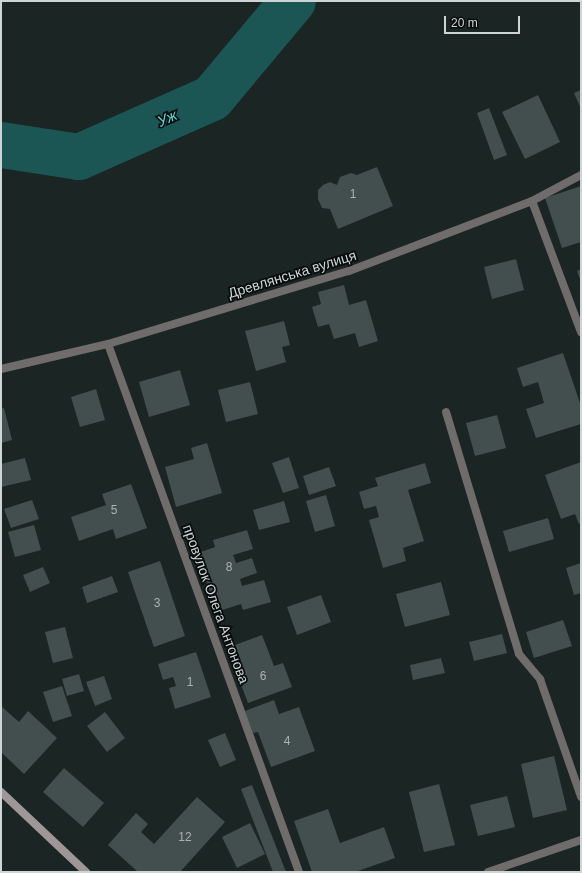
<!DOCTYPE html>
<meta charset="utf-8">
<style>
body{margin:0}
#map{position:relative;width:582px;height:873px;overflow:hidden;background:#1b2524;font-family:Arial,sans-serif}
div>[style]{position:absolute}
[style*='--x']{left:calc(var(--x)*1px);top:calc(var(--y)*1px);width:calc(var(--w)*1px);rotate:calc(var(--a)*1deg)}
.river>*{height:46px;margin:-23px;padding:0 23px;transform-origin:23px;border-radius:23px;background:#1b5655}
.building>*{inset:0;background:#434e4e}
.lane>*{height:8px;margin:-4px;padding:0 4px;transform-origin:4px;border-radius:4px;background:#716c6c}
.street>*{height:8px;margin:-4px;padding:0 4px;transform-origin:4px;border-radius:4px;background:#716c6c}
.secondary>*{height:8px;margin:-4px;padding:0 4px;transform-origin:4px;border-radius:4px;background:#9f9697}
span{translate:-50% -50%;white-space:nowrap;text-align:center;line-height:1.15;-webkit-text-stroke:3.5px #090d0d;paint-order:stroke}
.number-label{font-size:12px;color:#abb3b2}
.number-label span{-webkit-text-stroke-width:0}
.street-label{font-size:14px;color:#ced5d4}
.water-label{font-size:15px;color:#65d9d6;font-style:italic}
.frame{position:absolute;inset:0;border:2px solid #ced5d4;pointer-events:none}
.scale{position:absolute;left:444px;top:16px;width:76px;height:18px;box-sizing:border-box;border:2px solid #ced5d4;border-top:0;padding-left:5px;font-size:12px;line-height:14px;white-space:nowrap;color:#ced5d4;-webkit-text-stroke:3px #090d0d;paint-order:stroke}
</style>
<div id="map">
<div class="river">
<i style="--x:1;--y:145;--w:79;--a:8.7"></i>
<i style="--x:79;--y:157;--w:145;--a:-23.9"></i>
<i style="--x:212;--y:98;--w:126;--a:-50.1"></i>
</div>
<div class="building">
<i style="clip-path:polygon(581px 90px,581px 109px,574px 93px)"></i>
<i style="clip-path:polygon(538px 95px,560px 142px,525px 159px,502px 112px)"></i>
<i style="clip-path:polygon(489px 108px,507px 155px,494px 160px,477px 113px)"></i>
<i style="clip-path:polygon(377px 167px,393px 206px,338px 229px,330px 209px,322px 208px,318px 199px,318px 190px,323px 185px,330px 182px,337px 185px,340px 177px,351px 173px,357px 175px)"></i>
<i style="clip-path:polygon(581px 186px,580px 208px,581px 242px,562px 248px,545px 198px)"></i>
<i style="clip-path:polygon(516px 259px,524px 290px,492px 299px,484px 267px)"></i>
<i style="clip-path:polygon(581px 269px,581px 282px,577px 271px)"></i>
<i style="clip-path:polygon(344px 285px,349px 305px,366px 300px,378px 341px,359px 347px,355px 333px,334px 339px,329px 324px,318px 327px,312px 307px,321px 304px,318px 292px)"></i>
<i style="clip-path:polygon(284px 321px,290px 345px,282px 347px,286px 362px,256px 371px,245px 331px)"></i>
<i style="clip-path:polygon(563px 353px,581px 406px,581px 424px,536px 438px,526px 409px,544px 403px,538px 382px,523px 387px,517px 368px)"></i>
<i style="clip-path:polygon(180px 370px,190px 405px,149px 417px,139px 382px)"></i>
<i style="clip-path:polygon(250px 382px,258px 414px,226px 422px,218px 390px)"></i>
<i style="clip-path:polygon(96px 389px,105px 420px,80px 427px,71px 397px)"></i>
<i style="clip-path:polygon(4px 408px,12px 440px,1px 443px,1px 409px)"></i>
<i style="clip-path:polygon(497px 415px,506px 448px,475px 456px,466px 423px)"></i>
<i style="clip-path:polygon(207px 443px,222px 493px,176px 507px,165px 467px,194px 459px,191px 448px)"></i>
<i style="clip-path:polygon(289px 457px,299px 488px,283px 493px,272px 463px)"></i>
<i style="clip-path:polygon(25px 458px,31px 480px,1px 487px,1px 464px)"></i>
<i style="clip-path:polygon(581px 462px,581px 523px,579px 524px,575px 514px,561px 519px,545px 475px)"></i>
<i style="clip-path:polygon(425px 463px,431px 483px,408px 490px,424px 541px,403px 548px,406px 561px,383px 568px,369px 520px,379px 517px,376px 506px,364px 509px,359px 492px,378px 486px,375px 478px)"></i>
<i style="clip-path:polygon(329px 467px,336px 486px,309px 495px,303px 476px)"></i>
<i style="clip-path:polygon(131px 484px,147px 528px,116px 539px,113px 529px,79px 541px,71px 517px,106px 505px,102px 494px)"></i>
<i style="clip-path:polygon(326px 495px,335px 526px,315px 532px,306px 501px)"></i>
<i style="clip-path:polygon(32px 500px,39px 519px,11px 528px,4px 509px)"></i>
<i style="clip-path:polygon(284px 501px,290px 522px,259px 530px,253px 510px)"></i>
<i style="clip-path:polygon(548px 518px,554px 539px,509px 552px,503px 531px)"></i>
<i style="clip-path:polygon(34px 525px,41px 550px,15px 557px,8px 532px)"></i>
<i style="clip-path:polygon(247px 530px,253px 549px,233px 555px,236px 563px,252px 558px,257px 573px,240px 579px,242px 586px,264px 580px,271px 602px,243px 610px,241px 604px,216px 612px,198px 553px,215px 547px,213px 540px)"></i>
<i style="clip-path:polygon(160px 561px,185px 636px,154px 647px,128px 572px)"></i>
<i style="clip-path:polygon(581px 563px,581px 593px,574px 595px,566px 568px)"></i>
<i style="clip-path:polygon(43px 567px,50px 583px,30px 592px,23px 575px)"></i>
<i style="clip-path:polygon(112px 576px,118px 592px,87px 603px,82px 587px)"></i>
<i style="clip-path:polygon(441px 582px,450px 615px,405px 627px,396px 594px)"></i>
<i style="clip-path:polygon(321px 595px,331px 622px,297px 635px,287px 607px)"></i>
<i style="clip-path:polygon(563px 620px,572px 646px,534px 658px,526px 632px)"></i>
<i style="clip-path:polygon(65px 627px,73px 658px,53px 663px,45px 632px)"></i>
<i style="clip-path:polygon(502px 634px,507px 653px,474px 661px,469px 642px)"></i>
<i style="clip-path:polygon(262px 635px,274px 666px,283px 663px,292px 687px,248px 703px,227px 648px)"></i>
<i style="clip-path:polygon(196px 652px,211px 697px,175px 709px,169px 688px,176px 686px,173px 677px,163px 680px,158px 664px)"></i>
<i style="clip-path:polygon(441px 658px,445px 673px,413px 680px,410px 665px)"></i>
<i style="clip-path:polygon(79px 674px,84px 691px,67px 696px,62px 679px)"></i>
<i style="clip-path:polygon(104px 676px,112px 699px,95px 706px,86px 682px)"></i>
<i style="clip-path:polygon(62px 686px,72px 716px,53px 722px,43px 692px)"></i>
<i style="clip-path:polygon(274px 700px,279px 714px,299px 707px,315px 751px,271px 767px,258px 732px,253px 733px,245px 711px)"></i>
<i style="clip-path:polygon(1px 706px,19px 722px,28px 711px,57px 738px,24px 774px,1px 752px)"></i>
<i style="clip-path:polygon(105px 712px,125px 738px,107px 752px,87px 726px)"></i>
<i style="clip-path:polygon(225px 733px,236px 760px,220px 767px,208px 740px)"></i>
<i style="clip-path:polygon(554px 756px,567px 810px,533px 818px,521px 764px)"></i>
<i style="clip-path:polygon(64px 768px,104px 803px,83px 827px,43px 792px)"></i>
<i style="clip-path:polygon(439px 784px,455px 845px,424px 852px,409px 792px)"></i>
<i style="clip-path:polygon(252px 785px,286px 872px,273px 872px,241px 789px)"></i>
<i style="clip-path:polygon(507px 796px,515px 827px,478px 836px,470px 805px)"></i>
<i style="clip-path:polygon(197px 797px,225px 822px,180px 872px,138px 872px,108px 845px,136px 813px,148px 824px,141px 832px,154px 844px)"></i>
<i style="clip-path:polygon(328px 809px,340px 843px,384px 827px,395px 858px,355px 872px,312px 872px,294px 821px)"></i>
<i style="clip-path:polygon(250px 823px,265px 854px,237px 868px,222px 837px)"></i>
</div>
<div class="lane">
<i style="--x:108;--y:344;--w:561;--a:70.11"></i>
<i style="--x:446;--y:412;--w:253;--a:73.2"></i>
<i style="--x:519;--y:654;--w:33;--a:50"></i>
<i style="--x:540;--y:679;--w:125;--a:70.8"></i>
</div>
<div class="street">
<i style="--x:532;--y:201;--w:140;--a:69.5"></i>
<i style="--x:1;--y:369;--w:110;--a:-13.2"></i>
<i style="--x:108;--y:344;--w:252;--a:-16.9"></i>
<i style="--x:349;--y:271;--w:196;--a:-20.9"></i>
<i style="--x:532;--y:201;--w:55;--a:-28"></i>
<i style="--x:488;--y:872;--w:98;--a:-19"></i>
</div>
<div class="secondary">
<i style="--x:1;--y:792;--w:117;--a:43.3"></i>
</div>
<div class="number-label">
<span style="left:353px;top:195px">1</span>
<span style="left:114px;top:511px">5</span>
<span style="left:229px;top:568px">8</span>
<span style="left:157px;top:604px">3</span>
<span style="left:263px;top:677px">6</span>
<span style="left:190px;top:683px">1</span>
<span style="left:287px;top:742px">4</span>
<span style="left:185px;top:838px">12</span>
</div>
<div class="street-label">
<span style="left:292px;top:274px;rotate:-17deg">Древлянська вулиця</span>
<span style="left:216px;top:604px;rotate:70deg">провулок Олега Антонова</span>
</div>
<div class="water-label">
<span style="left:167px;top:118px;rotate:-24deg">Уж</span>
</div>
<div class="frame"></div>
<div class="scale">20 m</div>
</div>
